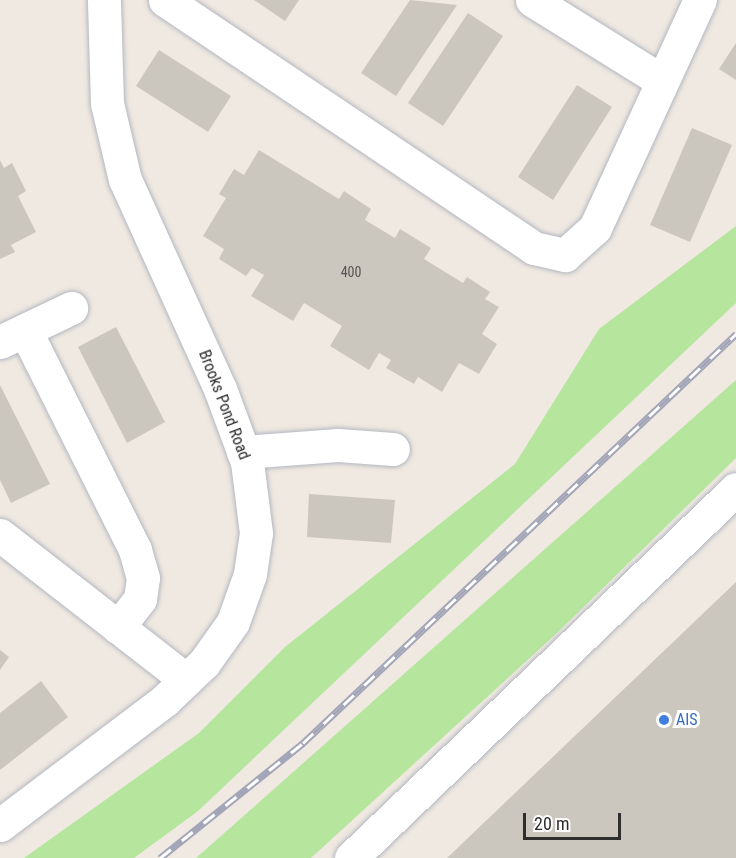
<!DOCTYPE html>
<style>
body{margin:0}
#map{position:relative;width:736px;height:858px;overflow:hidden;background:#efe9e1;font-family:"Roboto Condensed",sans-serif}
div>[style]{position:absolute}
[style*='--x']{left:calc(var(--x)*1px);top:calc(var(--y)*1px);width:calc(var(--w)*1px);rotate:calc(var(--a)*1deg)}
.green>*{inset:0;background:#b6e59e}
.building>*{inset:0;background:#cbc7bf}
.roads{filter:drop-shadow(0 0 2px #b4b7c1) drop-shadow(0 0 2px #b4b7c1)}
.minor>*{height:33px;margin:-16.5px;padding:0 16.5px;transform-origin:16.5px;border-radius:16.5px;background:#fff}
.rail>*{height:7px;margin-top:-3.5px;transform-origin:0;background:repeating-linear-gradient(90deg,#fff 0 14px,#a3a6b8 0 28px);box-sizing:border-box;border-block:2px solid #a3a6b8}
.dots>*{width:16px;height:16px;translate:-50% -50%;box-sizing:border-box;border:3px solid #fff;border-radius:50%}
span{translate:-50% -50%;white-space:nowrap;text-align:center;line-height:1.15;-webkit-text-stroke:6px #fff;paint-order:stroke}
.number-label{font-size:14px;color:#555452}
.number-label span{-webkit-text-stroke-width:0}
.street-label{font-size:16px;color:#2e2e2e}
.shop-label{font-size:16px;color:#366cbe}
.left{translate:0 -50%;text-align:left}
.scale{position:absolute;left:523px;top:813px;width:98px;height:27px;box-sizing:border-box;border:3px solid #2e2e2e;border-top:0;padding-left:8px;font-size:18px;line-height:21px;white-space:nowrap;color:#2e2e2e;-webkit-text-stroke:4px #fff;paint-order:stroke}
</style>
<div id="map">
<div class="green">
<i style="clip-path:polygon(736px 226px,736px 303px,198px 811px,134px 858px,24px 858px,199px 733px,285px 647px,515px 464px,599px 329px)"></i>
<i style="clip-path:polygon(736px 380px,736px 458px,557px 633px,311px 858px,196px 858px)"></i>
</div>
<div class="building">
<i style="clip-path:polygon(254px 0,299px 0,285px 21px)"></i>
<i style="clip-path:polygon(410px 0,457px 5px,396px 96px,361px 73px)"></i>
<i style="clip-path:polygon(468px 13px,503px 36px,443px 126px,408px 103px)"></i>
<i style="clip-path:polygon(736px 43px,736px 80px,719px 69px)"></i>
<i style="clip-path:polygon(159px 50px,231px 96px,208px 132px,136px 86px)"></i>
<i style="clip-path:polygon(577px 85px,612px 107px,553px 200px,518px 177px)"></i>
<i style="clip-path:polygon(692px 128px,732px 145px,690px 242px,650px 225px)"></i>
<i style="clip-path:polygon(259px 150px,339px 199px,344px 191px,371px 209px,365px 220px,395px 238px,400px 229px,431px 248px,424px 259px,463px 283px,467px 277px,490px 292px,485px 299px,499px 307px,482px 334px,497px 344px,479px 374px,459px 363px,442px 392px,418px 377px,414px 384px,386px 368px,391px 360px,379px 353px,369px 370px,330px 346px,342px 326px,304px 303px,293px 321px,251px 296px,264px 275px,252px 268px,246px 276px,219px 259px,224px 249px,203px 236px,226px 198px,219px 194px,234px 169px,244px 175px)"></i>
<i style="clip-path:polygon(0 160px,4px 168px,12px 163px,26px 191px,18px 196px,36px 232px,11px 245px,15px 252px,0 259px)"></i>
<i style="clip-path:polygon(116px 327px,165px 422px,127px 443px,78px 347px)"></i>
<i style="clip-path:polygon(0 385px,50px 484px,11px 503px,0 480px)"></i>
<i style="clip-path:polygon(309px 494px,395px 500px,391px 543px,307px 537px)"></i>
<i style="clip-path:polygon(736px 582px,736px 858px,447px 858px)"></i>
<i style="clip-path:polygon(0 650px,9px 657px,0 670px)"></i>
<i style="clip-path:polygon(41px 681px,68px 717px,0 770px,0 713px)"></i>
</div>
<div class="roads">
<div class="minor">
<i style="--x:165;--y:0;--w:445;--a:33.9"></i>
<i style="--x:534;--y:248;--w:32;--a:13"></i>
<i style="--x:565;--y:255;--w:40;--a:-42"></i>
<i style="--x:595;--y:228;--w:251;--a:-65.3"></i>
<i style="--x:532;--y:0;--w:153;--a:31.9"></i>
<i style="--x:25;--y:330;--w:246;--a:63.4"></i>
<i style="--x:135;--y:550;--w:29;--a:74"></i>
<i style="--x:143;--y:578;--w:21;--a:98"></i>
<i style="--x:140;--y:599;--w:36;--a:128"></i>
<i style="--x:0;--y:342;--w:79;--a:-25.6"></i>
<i style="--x:243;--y:452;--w:95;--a:-4.2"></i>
<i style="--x:338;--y:445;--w:55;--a:4.2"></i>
<i style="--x:0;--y:535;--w:236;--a:37.9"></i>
<i style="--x:0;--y:825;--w:207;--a:-37.1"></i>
<i style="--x:165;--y:700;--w:54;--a:-43.5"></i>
<i style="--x:204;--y:663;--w:50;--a:-54.7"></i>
<i style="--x:233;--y:622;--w:51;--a:-70.5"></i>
<i style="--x:250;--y:574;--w:41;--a:-81.7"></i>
<i style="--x:256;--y:533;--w:72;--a:-97.2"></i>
<i style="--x:247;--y:462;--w:78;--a:-110.3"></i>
<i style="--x:220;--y:389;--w:230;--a:-114.4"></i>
<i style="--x:125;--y:180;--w:79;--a:-103.2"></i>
<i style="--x:107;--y:103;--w:103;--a:-91.7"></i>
<i style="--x:351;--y:858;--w:533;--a:-43.78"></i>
</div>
</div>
<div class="rail">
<i style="--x:160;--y:858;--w:184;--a:-38.8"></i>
<i style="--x:303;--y:743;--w:596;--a:-43.37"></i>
</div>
<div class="dots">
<i style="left:664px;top:720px;background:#3f7fe0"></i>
</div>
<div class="number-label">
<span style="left:351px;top:272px">400</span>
</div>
<div class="street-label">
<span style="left:224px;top:405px;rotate:69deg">Brooks Pond Road</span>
</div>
<div class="shop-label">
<span class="left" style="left:676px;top:720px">AIS</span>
</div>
<div class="scale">20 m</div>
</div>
